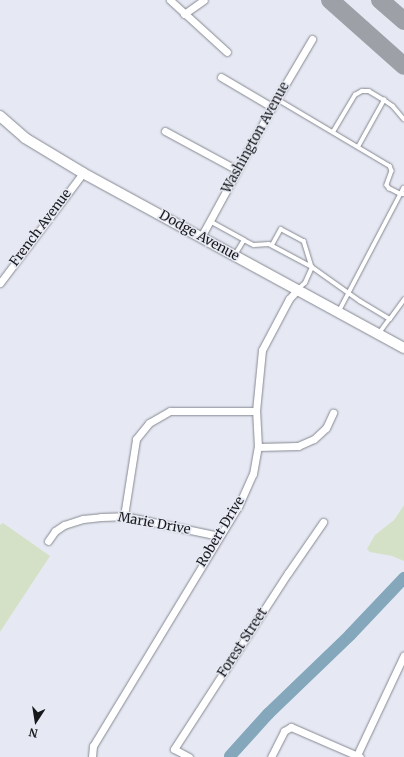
<!DOCTYPE html>
<style>
body{margin:0}
#map{position:relative;width:404px;height:757px;overflow:hidden;background:#e6e9f3;font-family:Merriweather,serif}
div>[style]{position:absolute}
[style*='--x']{left:calc(var(--x)*1px);top:calc(var(--y)*1px);width:calc(var(--w)*1px);rotate:calc(var(--a)*1deg)}
.green>*{inset:0;background:#d4e1c7}
.river>*{height:12px;margin:-6px;padding:0 6px;transform-origin:6px;border-radius:6px;background:#84a7bb}
.taxiway>*{height:18px;margin:-9px;padding:0 9px;transform-origin:9px;border-radius:9px;background:#9ea0a7}
.roads{filter:drop-shadow(0 0 1px #858891) drop-shadow(0 0 1px #858891)}
.service>*{height:3.5px;margin:-1.75px;padding:0 1.75px;transform-origin:1.75px;border-radius:1.75px;background:#fff}
.minor>*{height:7px;margin:-3.5px;padding:0 3.5px;transform-origin:3.5px;border-radius:3.5px;background:#fff}
.secondary>*{height:10px;margin:-5px;padding:0 5px;transform-origin:5px;border-radius:5px;background:#fff}
span{translate:-50% -50%;white-space:nowrap;text-align:center;line-height:1.15;-webkit-text-stroke:3px #e6e9f3;paint-order:stroke}
.street-label{font-size:13px;color:#17181b}
.north{position:absolute;left:16px;top:701px;width:40px;height:40px;-webkit-text-stroke:3px #e6e9f3;paint-order:stroke;rotate:192deg;font-size:11px;font-weight:700;line-height:16px;text-align:center;color:#17181b}
.north::after{content:'';display:block;margin:auto;width:14px;height:18px;background:#17181b;clip-path:polygon(50% 0,100% 100%,50% 72%,0 100%)}
</style>
<div id="map">
<div class="green">
<i style="clip-path:polygon(404px 505px,404px 561px,392px 556px,370px 552px,367px 549px,375px 535px,394px 520px)"></i>
<i style="clip-path:polygon(3px 523px,50px 556px,0 632px,0 525px)"></i>
</div>
<div class="river">
<i style="--x:230;--y:756;--w:57;--a:-47.9"></i>
<i style="--x:268;--y:714;--w:114;--a:-43.9"></i>
<i style="--x:350;--y:635;--w:79;--a:-46.5"></i>
</div>
<div class="taxiway">
<i style="--x:330;--y:0;--w:99;--a:41.7"></i>
<i style="--x:380;--y:0;--w:32;--a:41"></i>
</div>
<div class="roads">
<div class="service">
<i style="--x:277;--y:99;--w:131;--a:30.7"></i>
<i style="--x:390;--y:166;--w:5;--a:68"></i>
<i style="--x:392;--y:171;--w:15;--a:110"></i>
<i style="--x:387;--y:185;--w:4;--a:56"></i>
<i style="--x:389;--y:188;--w:13;--a:27"></i>
<i style="--x:401;--y:194;--w:133;--a:117.7"></i>
<i style="--x:333;--y:132;--w:43;--a:-59.3"></i>
<i style="--x:355;--y:95;--w:8;--a:-30"></i>
<i style="--x:362;--y:91;--w:7;--a:0"></i>
<i style="--x:369;--y:91;--w:17;--a:31"></i>
<i style="--x:384;--y:100;--w:11;--a:34"></i>
<i style="--x:393;--y:106;--w:17;--a:50"></i>
<i style="--x:358;--y:147;--w:54;--a:-61"></i>
<i style="--x:404;--y:188;--w:7;--a:117"></i>
<i style="--x:401;--y:194;--w:3;--a:0"></i>
<i style="--x:210;--y:221;--w:39;--a:29"></i>
<i style="--x:272;--y:245;--w:18;--a:-61"></i>
<i style="--x:281;--y:229;--w:26;--a:28"></i>
<i style="--x:304;--y:241;--w:27;--a:73"></i>
<i style="--x:235;--y:255;--w:17;--a:-59"></i>
<i style="--x:244;--y:240;--w:11;--a:27"></i>
<i style="--x:254;--y:245;--w:15;--a:-4"></i>
<i style="--x:269;--y:244;--w:49;--a:28.1"></i>
<i style="--x:299;--y:288;--w:8;--a:-40"></i>
<i style="--x:305;--y:283;--w:17;--a:-66"></i>
<i style="--x:312;--y:267;--w:59;--a:35.3"></i>
<i style="--x:360;--y:301;--w:35;--a:31"></i>
<i style="--x:390;--y:319;--w:19;--a:126"></i>
<i style="--x:390;--y:319;--w:24;--a:-54"></i>
</div>
<div class="minor">
<i style="--x:170;--y:0;--w:77;--a:42.4"></i>
<i style="--x:184;--y:14;--w:24;--a:-35"></i>
<i style="--x:221;--y:77;--w:59;--a:30.5"></i>
<i style="--x:165;--y:131;--w:82;--a:28.4"></i>
<i style="--x:201;--y:237;--w:148;--a:-61.4"></i>
<i style="--x:272;--y:107;--w:79;--a:-59.5"></i>
<i style="--x:0;--y:283;--w:138;--a:-53"></i>
<i style="--x:258;--y:447;--w:40;--a:-1.4"></i>
<i style="--x:298;--y:446;--w:17;--a:-24"></i>
<i style="--x:314;--y:439;--w:16;--a:-43"></i>
<i style="--x:326;--y:428;--w:17;--a:-65"></i>
<i style="--x:124;--y:516;--w:78;--a:-81.1"></i>
<i style="--x:136;--y:439;--w:21;--a:-51"></i>
<i style="--x:149;--y:423;--w:24;--a:-30"></i>
<i style="--x:170;--y:411;--w:86;--a:0"></i>
<i style="--x:48;--y:541;--w:12;--a:-55"></i>
<i style="--x:55;--y:531;--w:11;--a:-34"></i>
<i style="--x:64;--y:525;--w:20;--a:-18"></i>
<i style="--x:83;--y:519;--w:18;--a:-6"></i>
<i style="--x:101;--y:517;--w:23;--a:-2"></i>
<i style="--x:124;--y:516;--w:97;--a:11.9"></i>
<i style="--x:357;--y:755;--w:110;--a:-64.8"></i>
<i style="--x:92;--y:757;--w:11;--a:-85"></i>
<i style="--x:93;--y:746;--w:280;--a:-58.8"></i>
<i style="--x:238;--y:507;--w:36;--a:-66"></i>
<i style="--x:253;--y:474;--w:27;--a:-80"></i>
<i style="--x:258;--y:447;--w:36;--a:-93"></i>
<i style="--x:256;--y:411;--w:61;--a:-84.4"></i>
<i style="--x:262;--y:350;--w:58;--a:-62.1"></i>
<i style="--x:289;--y:299;--w:12;--a:-48"></i>
<i style="--x:189;--y:757;--w:17;--a:-152"></i>
<i style="--x:174;--y:749;--w:210;--a:-57.1"></i>
<i style="--x:288;--y:573;--w:62;--a:-55.5"></i>
<i style="--x:271;--y:757;--w:29;--a:-63"></i>
<i style="--x:284;--y:731;--w:8;--a:-30"></i>
<i style="--x:291;--y:727;--w:75;--a:23.5"></i>
</div>
<div class="secondary">
<i style="--x:0;--y:116;--w:33;--a:41"></i>
<i style="--x:25;--y:138;--w:68;--a:31.1"></i>
<i style="--x:83;--y:173;--w:366;--a:28.6"></i>
</div>
</div>
<div class="street-label">
<span style="left:256px;top:138px;rotate:-61deg">Washington Avenue</span>
<span style="left:41px;top:228px;rotate:-53deg">French Avenue</span>
<span style="left:199px;top:236px;rotate:29deg">Dodge Avenue</span>
<span style="left:154px;top:524px;rotate:10deg">Marie Drive</span>
<span style="left:221px;top:532px;rotate:-59deg">Robert Drive</span>
<span style="left:243px;top:643px;rotate:-57deg">Forest Street</span>
</div>
<div class="north">N</div>
</div>
